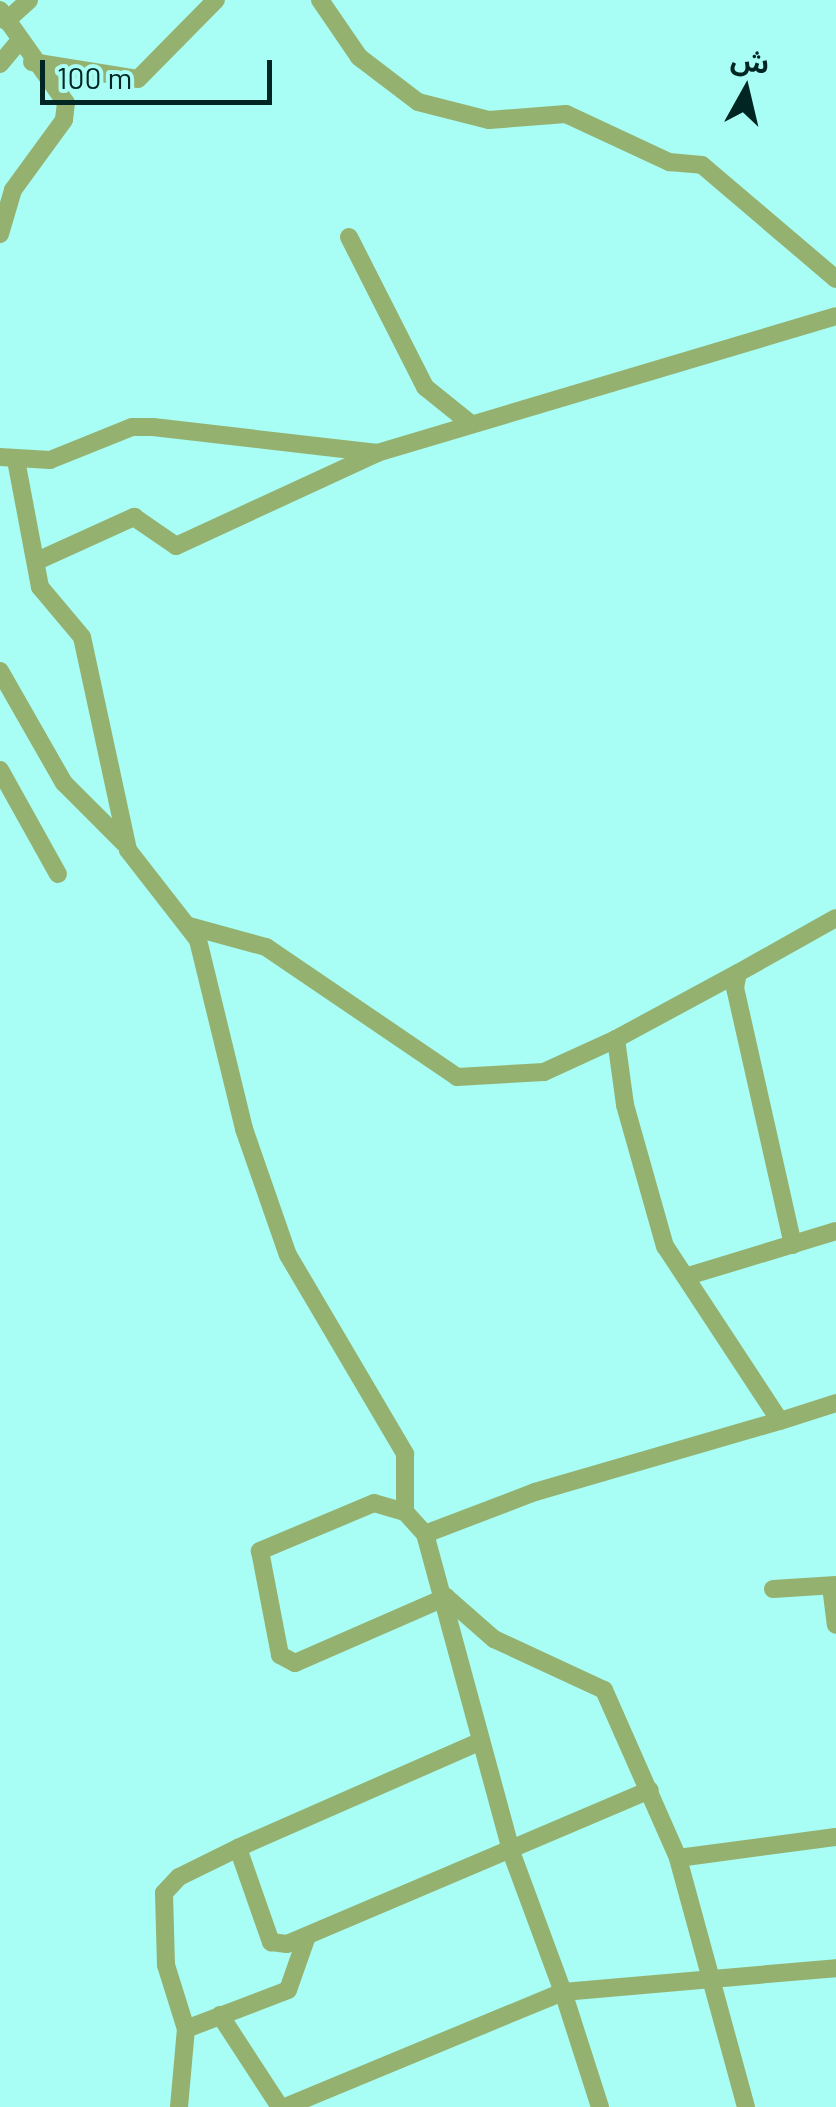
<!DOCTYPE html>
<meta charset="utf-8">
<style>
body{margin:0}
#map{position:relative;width:836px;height:2107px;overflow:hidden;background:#a8fdf4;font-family:Barlow,"Noto Sans Arabic",sans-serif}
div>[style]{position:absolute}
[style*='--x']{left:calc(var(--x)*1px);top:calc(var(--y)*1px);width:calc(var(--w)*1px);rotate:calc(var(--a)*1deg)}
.minor>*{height:18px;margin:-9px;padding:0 9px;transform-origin:9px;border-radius:9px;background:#95b16f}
span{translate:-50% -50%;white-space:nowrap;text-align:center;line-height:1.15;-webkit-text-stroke:8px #a8fdf4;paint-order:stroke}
.north{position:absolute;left:696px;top:40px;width:100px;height:100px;-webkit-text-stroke:8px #a8fdf4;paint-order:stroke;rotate:8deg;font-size:28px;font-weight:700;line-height:40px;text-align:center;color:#002522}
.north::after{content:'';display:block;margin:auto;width:35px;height:45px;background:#002522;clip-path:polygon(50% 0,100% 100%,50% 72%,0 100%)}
.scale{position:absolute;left:40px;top:60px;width:232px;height:45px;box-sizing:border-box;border:5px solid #002522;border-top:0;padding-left:12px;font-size:30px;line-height:35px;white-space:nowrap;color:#002522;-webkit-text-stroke:8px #a8fdf4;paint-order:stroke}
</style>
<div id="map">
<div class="minor">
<i style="--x:320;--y:0;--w:69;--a:55.6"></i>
<i style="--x:359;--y:57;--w:74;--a:37.3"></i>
<i style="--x:418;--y:102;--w:73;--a:14.2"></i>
<i style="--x:489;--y:120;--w:77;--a:-4.5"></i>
<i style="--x:566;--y:114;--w:114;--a:25"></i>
<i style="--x:669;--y:162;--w:33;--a:5"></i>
<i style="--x:702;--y:165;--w:176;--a:40.4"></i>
<i style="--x:0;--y:10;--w:114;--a:54.6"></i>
<i style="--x:66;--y:103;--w:17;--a:97"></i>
<i style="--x:64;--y:120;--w:87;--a:126.1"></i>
<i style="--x:13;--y:190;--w:46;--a:106.5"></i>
<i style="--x:6;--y:21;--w:31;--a:-42"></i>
<i style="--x:32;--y:62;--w:107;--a:9.1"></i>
<i style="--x:138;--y:79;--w:111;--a:-45.4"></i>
<i style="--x:0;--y:64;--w:30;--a:-50"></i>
<i style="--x:349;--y:237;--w:168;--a:63.1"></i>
<i style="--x:425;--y:387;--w:59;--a:38.8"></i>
<i style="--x:0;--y:457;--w:50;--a:3.4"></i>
<i style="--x:50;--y:460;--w:88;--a:-21.9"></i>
<i style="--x:132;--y:427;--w:21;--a:0"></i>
<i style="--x:153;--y:427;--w:226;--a:6.6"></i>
<i style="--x:16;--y:460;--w:129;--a:79.3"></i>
<i style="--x:40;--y:587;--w:65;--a:50"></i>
<i style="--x:82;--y:637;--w:218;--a:77.8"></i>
<i style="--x:128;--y:850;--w:114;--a:52.1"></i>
<i style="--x:198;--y:940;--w:195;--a:76.3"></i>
<i style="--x:244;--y:1129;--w:133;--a:70.8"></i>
<i style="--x:288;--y:1255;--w:231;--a:59.5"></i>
<i style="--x:405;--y:1454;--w:58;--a:90"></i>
<i style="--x:37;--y:561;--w:107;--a:-24.4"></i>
<i style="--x:134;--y:517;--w:51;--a:34.6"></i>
<i style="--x:176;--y:546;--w:221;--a:-24.8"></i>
<i style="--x:377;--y:453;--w:479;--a:-16.6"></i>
<i style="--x:0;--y:671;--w:129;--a:60.3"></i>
<i style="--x:64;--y:783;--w:85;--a:45"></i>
<i style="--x:0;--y:770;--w:119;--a:60.9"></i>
<i style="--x:189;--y:926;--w:80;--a:15.3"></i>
<i style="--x:266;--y:947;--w:231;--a:34.2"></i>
<i style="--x:457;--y:1077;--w:87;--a:-3.3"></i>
<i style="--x:544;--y:1072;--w:79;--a:-24.6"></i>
<i style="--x:738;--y:973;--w:139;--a:151.6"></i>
<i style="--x:616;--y:1039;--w:67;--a:82.2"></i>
<i style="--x:625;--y:1105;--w:147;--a:74.2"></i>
<i style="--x:665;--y:1246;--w:209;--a:56.7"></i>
<i style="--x:780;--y:1421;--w:59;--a:-17.8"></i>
<i style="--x:793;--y:1245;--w:263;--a:-102.7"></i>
<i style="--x:735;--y:988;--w:15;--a:-79"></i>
<i style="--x:738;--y:973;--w:112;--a:-29.3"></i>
<i style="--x:688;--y:1276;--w:155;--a:-16.9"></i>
<i style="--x:425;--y:1534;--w:30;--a:-132"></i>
<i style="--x:405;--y:1512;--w:32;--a:-164"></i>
<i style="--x:374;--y:1503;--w:124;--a:157.2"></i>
<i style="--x:260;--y:1551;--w:106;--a:79.1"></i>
<i style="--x:280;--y:1655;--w:17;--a:28"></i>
<i style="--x:295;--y:1663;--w:165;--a:-23.6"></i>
<i style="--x:446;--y:1597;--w:64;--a:41.2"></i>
<i style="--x:494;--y:1639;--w:121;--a:24.9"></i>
<i style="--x:604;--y:1690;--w:184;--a:66.2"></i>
<i style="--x:831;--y:1586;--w:39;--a:83"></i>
<i style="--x:773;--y:1589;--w:63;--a:-3.6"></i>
<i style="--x:479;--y:1742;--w:263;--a:156.3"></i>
<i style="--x:238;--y:1848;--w:100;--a:70.7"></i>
<i style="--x:271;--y:1942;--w:16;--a:7"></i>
<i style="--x:287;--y:1944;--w:394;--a:-23"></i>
<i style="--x:220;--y:2015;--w:110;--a:56.9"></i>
<i style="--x:186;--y:2029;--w:109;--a:-20.9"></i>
<i style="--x:288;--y:1990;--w:57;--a:-70.6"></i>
<i style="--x:179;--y:2107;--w:78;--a:-84.9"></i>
<i style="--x:186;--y:2029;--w:67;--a:-107.4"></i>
<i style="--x:166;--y:1965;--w:72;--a:-91.6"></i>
<i style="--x:164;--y:1893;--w:22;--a:-47"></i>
<i style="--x:179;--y:1877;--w:66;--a:-26.2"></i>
<i style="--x:285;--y:2107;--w:301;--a:-22.5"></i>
<i style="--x:563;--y:1992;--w:147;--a:-110.3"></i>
<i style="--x:512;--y:1854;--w:332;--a:-105.2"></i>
<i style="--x:425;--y:1534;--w:118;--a:-20.9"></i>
<i style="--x:535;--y:1492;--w:255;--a:-16.2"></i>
<i style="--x:600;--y:2107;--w:121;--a:-107.8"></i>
<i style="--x:563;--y:1992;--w:274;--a:-5"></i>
<i style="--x:746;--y:2107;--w:258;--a:-105.3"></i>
<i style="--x:678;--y:1858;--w:159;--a:-7.6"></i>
</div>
<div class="north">ش</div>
<div class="scale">100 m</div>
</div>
